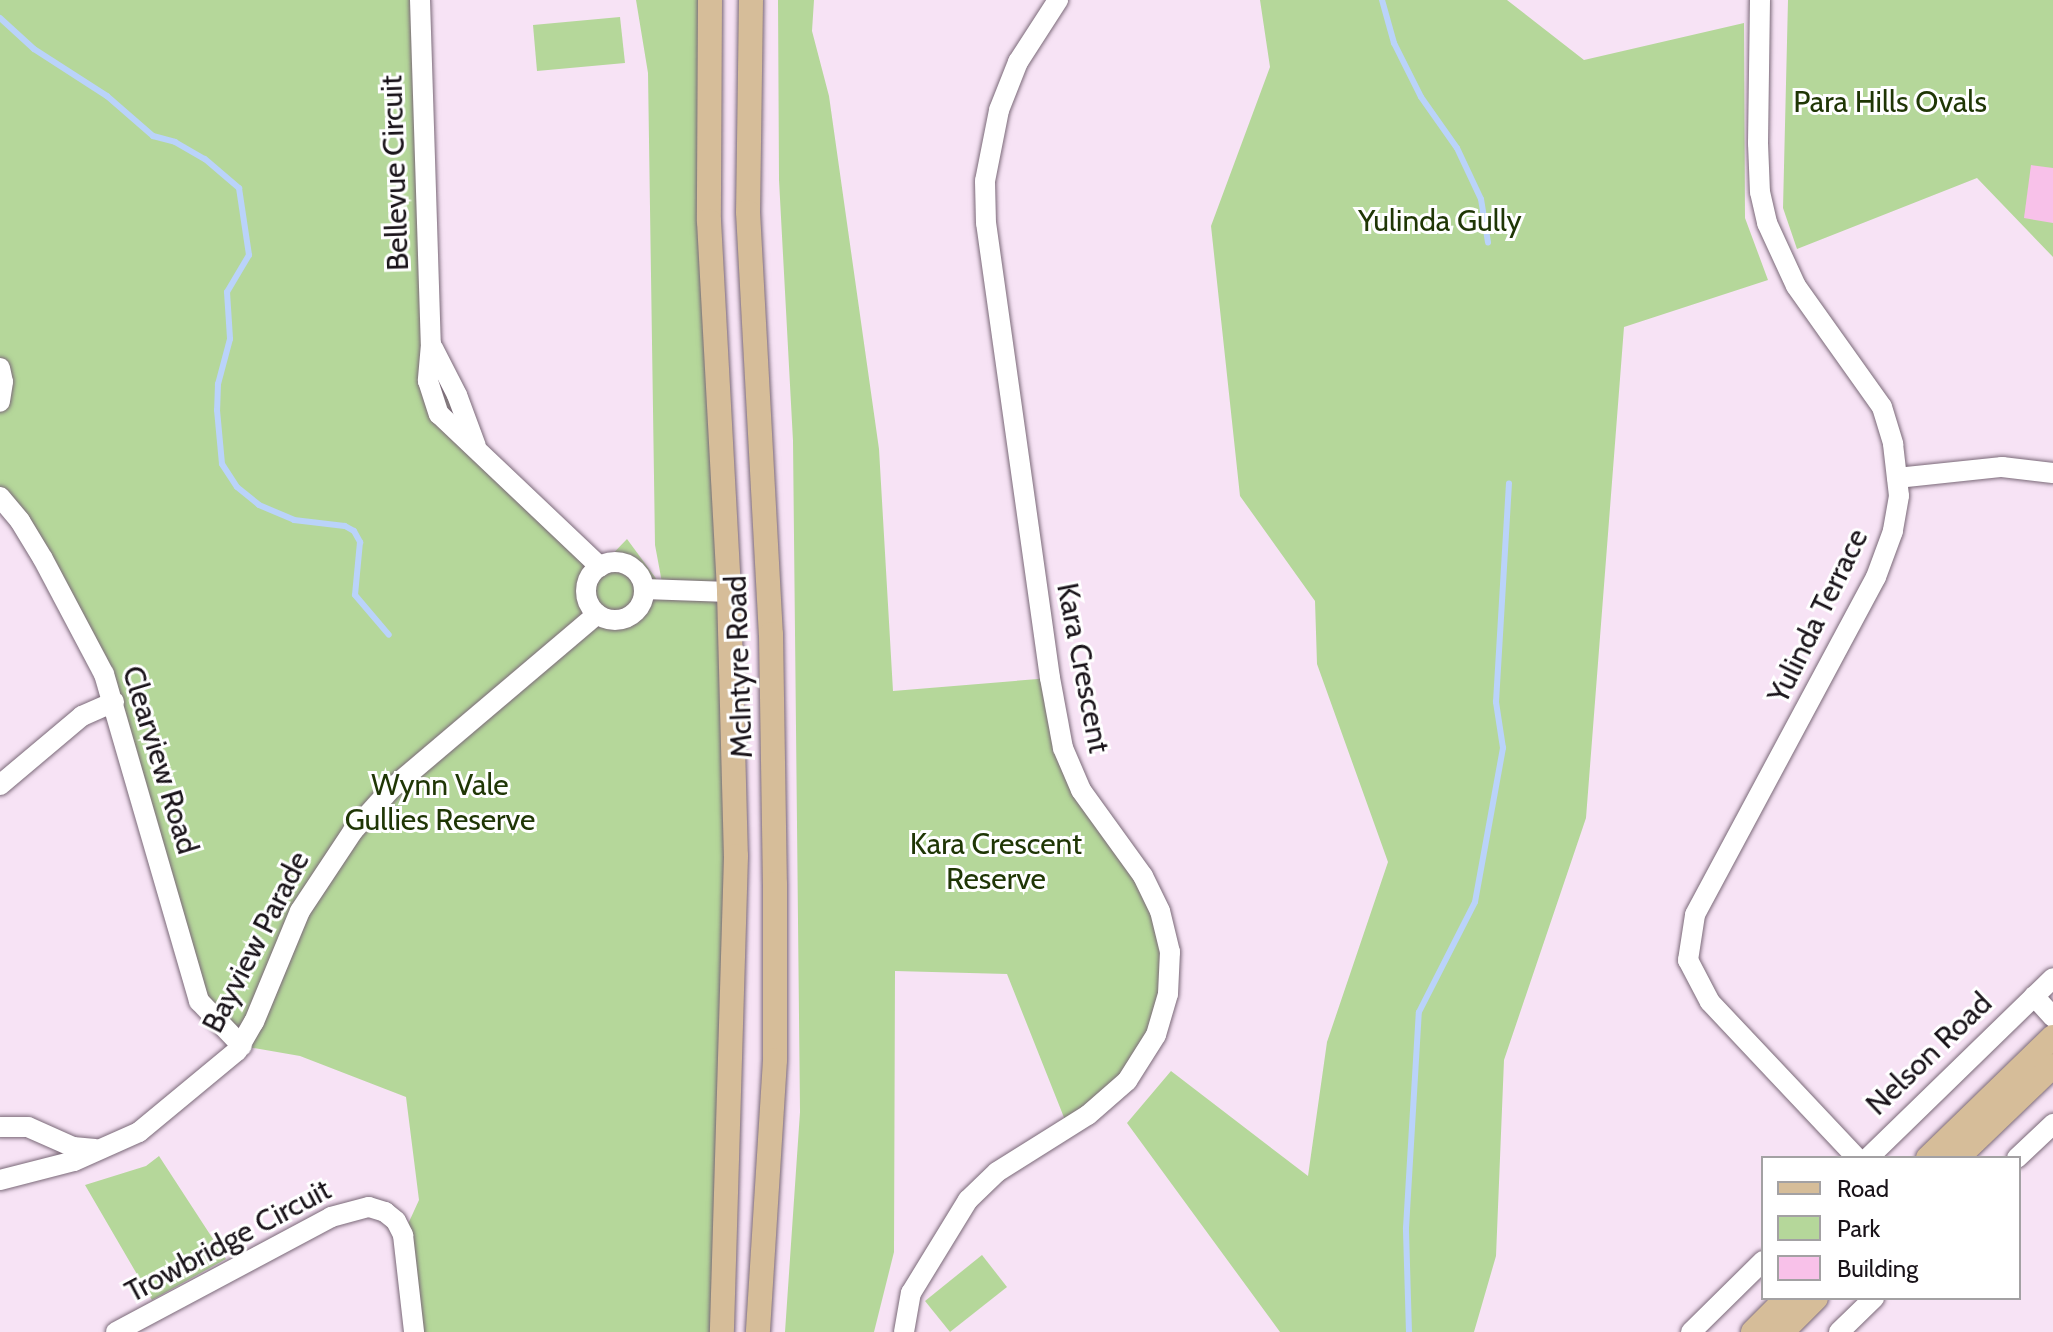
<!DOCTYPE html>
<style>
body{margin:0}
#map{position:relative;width:2053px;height:1332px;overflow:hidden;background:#f7e3f5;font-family:Cabin,sans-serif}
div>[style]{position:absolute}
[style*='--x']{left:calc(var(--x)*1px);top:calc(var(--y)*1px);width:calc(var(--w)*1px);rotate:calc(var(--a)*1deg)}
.green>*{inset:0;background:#b5d79a}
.stream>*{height:6px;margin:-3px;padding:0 3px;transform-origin:3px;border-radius:3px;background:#bad3fa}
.building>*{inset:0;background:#f8c1e9}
.roads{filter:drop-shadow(0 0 2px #7a6978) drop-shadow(0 0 2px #7a6978)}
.minor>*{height:20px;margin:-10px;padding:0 10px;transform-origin:10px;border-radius:10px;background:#fff}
.minor>.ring{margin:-10px;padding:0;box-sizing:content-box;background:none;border:20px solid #fff;border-radius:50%}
.major>*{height:24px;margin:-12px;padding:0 12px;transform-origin:12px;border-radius:12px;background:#d6bd99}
span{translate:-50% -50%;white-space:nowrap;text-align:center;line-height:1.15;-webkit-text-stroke:6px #fff;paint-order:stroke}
.park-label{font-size:30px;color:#1f3605}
.street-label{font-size:30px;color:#191319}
.legend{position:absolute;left:1761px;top:1156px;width:260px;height:144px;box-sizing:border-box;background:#fff;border:2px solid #a3a1a3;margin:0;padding:10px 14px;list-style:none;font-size:24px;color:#191319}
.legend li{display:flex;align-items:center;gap:16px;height:40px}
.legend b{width:40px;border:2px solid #a3a1a3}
</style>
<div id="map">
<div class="green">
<i style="clip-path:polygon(0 0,420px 0,431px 344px,478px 450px,600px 567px,627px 539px,663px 588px,655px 545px,648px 73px,636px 0,710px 0,728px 567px,722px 1332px,414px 1332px,403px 1235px,419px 1200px,406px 1097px,300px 1056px,242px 1046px,213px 1020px,121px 725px,0 497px)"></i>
<i style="clip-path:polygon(778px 0,814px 0,812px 31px,829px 96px,879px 449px,893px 691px,1050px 678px,1063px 748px,1143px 876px,1170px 974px,1135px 1070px,1065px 1120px,1007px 974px,895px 971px,894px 1252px,874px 1332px,785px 1332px,800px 1112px,793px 441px,779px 180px)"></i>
<i style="clip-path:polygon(1260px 0,1507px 0,1584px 60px,1744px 23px,1745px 218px,1768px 280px,1624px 327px,1586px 818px,1504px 1060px,1496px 1256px,1474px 1332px,1280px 1332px,1127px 1123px,1171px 1071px,1308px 1176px,1327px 1042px,1388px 862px,1317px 664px,1315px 601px,1240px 496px,1211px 226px,1270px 67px)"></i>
<i style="clip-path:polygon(1788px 0,2053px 0,2053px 257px,1977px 178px,1797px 249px,1783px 208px)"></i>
<i style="clip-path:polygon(620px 17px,625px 63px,537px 71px,533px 25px)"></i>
<i style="clip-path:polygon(159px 1156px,226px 1259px,152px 1300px,85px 1185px,146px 1166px)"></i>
<i style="clip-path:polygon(982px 1255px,1007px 1287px,950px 1332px,925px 1301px)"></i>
</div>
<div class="stream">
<i style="--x:1382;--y:0;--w:45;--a:74.4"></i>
<i style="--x:1394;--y:43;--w:60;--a:63.4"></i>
<i style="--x:1421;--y:97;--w:62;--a:54.8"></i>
<i style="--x:1457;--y:148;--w:56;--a:64.8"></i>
<i style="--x:1481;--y:199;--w:44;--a:80.8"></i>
<i style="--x:0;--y:18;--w:46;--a:42.4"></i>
<i style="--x:34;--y:49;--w:87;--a:32.8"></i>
<i style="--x:107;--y:96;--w:61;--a:41"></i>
<i style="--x:153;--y:136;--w:23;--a:15"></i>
<i style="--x:175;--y:142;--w:34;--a:30"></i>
<i style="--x:205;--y:159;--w:45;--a:40.5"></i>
<i style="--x:239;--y:188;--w:68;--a:81.5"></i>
<i style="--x:249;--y:255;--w:43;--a:120.7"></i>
<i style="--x:227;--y:292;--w:47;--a:86.3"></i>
<i style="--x:230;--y:339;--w:47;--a:104.9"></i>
<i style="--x:218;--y:384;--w:26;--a:92"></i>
<i style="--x:217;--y:410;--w:54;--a:84.7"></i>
<i style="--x:222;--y:464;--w:27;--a:57"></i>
<i style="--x:237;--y:487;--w:28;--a:39"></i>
<i style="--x:259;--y:505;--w:38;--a:23"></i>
<i style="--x:294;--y:520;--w:51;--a:6.7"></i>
<i style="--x:345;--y:526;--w:10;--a:29"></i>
<i style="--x:354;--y:531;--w:13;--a:61"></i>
<i style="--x:360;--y:542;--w:53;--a:95.4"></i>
<i style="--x:355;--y:595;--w:52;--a:49.6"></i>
<i style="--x:1409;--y:1332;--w:104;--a:-91.7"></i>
<i style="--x:1406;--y:1228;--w:216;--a:-86.6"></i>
<i style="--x:1419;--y:1012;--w:123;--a:-63"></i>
<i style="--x:1475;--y:902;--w:157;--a:-79.7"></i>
<i style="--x:1503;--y:748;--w:47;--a:-98.7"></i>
<i style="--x:1496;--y:702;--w:219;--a:-86.6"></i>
</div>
<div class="building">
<i style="clip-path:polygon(2031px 165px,2053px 168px,2053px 223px,2024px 218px)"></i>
</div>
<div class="roads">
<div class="minor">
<i style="--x:420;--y:0;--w:344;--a:88.2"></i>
<i style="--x:431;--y:344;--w:37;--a:95"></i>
<i style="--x:428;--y:381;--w:35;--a:72"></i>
<i style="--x:439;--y:414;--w:222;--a:43.5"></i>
<i style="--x:1760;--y:0;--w:143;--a:90.8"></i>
<i style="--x:1758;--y:143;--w:49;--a:87.7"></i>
<i style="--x:1760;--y:192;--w:32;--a:77"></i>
<i style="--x:1767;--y:223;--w:69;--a:65.3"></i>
<i style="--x:1796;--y:286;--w:148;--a:54.6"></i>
<i style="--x:1882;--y:407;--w:39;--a:73"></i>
<i style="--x:1893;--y:444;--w:52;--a:83.4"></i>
<i style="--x:1899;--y:496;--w:36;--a:100"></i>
<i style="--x:1893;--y:531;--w:49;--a:110.3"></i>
<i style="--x:1876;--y:577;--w:383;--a:118.2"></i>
<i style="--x:1695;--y:915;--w:46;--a:98.8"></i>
<i style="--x:1688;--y:960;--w:47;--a:62.4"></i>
<i style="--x:1710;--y:1002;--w:214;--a:46.7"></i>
<i style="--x:433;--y:348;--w:53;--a:62.9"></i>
<i style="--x:457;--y:395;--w:54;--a:69.6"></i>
<i style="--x:0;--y:368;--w:14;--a:78"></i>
<i style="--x:3;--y:382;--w:20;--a:99"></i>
<i style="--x:1897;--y:478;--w:106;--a:-6"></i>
<i style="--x:2002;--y:467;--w:51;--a:6.7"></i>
<i style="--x:0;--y:497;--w:31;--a:50"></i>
<i style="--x:20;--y:521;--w:44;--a:58.8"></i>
<i style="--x:43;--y:559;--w:130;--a:62.1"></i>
<i style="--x:104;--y:674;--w:341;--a:73.8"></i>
<i style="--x:199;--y:1001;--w:62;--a:46.3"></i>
<i class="ring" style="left:586px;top:562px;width:38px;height:38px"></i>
<i style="--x:644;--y:589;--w:85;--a:2"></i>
<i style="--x:0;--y:785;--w:107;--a:-40.1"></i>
<i style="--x:82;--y:716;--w:35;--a:-24"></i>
<i style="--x:2034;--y:996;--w:28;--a:48"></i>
<i style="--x:0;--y:1127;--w:28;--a:0"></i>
<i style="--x:28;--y:1127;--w:49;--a:24"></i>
<i style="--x:73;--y:1147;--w:22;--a:5"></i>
<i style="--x:1868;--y:1158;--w:258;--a:-44.2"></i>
<i style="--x:2017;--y:1158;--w:50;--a:-43.4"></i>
<i style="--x:0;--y:1180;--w:76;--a:-14.4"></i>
<i style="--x:74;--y:1161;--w:71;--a:-24"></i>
<i style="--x:139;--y:1132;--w:127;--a:-39.6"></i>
<i style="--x:237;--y:1051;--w:34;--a:-60"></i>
<i style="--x:254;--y:1022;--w:120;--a:-67.5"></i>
<i style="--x:300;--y:911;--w:96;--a:-56.5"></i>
<i style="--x:353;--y:831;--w:57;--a:-47.9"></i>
<i style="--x:391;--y:789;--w:270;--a:-40.3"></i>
<i style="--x:116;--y:1332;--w:244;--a:-28.1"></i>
<i style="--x:331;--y:1217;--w:39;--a:-15"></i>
<i style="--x:369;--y:1207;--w:17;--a:17"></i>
<i style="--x:385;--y:1212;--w:14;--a:39"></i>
<i style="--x:396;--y:1221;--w:16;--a:63"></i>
<i style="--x:403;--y:1235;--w:98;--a:83.5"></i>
<i style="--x:904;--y:1332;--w:40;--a:-80"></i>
<i style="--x:911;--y:1293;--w:109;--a:-58.5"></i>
<i style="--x:968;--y:1200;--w:40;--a:-44"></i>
<i style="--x:997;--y:1172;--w:107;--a:-32.1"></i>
<i style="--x:1088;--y:1115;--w:52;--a:-41.1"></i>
<i style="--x:1127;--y:1081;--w:54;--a:-57.8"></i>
<i style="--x:1156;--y:1035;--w:43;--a:-73.7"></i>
<i style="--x:1168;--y:994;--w:42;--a:-87.3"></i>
<i style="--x:1170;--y:952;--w:42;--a:-103.7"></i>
<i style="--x:1160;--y:911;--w:39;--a:-116"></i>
<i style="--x:1143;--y:876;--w:106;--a:-125.8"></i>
<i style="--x:1081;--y:790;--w:46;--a:-113.2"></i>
<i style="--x:1063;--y:748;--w:71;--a:-100.5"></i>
<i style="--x:1050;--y:678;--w:459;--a:-98"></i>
<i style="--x:986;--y:223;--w:42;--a:-91.4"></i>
<i style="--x:985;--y:181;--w:72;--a:-78.8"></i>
<i style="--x:999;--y:110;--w:52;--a:-68.4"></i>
<i style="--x:1018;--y:62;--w:74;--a:-57.2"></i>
<i style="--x:1691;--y:1332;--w:101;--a:-44.6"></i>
<i style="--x:1839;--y:1332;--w:49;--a:-44.2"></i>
</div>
<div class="major">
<i style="--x:710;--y:0;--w:221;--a:90.3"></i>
<i style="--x:709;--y:221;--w:372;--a:86.9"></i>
<i style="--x:729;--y:592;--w:264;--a:88.5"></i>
<i style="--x:736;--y:856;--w:476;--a:91.7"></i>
<i style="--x:751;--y:0;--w:212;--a:90.8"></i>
<i style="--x:748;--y:212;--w:423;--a:86.9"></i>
<i style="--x:771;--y:634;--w:250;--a:89.1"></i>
<i style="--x:775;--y:884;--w:176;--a:90"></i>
<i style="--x:775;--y:1060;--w:273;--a:93.6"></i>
<i style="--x:1928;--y:1158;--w:174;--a:-44.1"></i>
<i style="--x:1957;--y:1158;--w:133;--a:-43.8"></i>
<i style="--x:1753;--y:1332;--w:48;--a:-45"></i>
<i style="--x:1782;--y:1332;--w:48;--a:-45"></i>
</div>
</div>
<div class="park-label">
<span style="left:1890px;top:102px">Para Hills Ovals</span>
<span style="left:1440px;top:221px">Yulinda Gully</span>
<span style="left:440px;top:802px">Wynn Vale<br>Gullies Reserve</span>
<span style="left:996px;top:861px">Kara Crescent<br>Reserve</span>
</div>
<div class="street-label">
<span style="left:395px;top:173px;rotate:-92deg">Bellevue Circuit</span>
<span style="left:1818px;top:616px;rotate:-64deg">Yulinda Terrace</span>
<span style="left:739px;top:667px;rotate:-92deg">McIntyre Road</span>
<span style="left:1083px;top:668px;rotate:79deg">Kara Crescent</span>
<span style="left:160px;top:760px;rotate:73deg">Clearview Road</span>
<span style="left:256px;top:942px;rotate:-63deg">Bayview Parade</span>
<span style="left:1929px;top:1054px;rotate:-44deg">Nelson Road</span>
<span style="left:228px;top:1241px;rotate:-28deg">Trowbridge Circuit</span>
</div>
<ul class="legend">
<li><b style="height:10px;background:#d6bd99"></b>Road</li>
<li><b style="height:22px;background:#b5d79a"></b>Park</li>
<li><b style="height:22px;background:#f8c1e9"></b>Building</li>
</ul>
</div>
